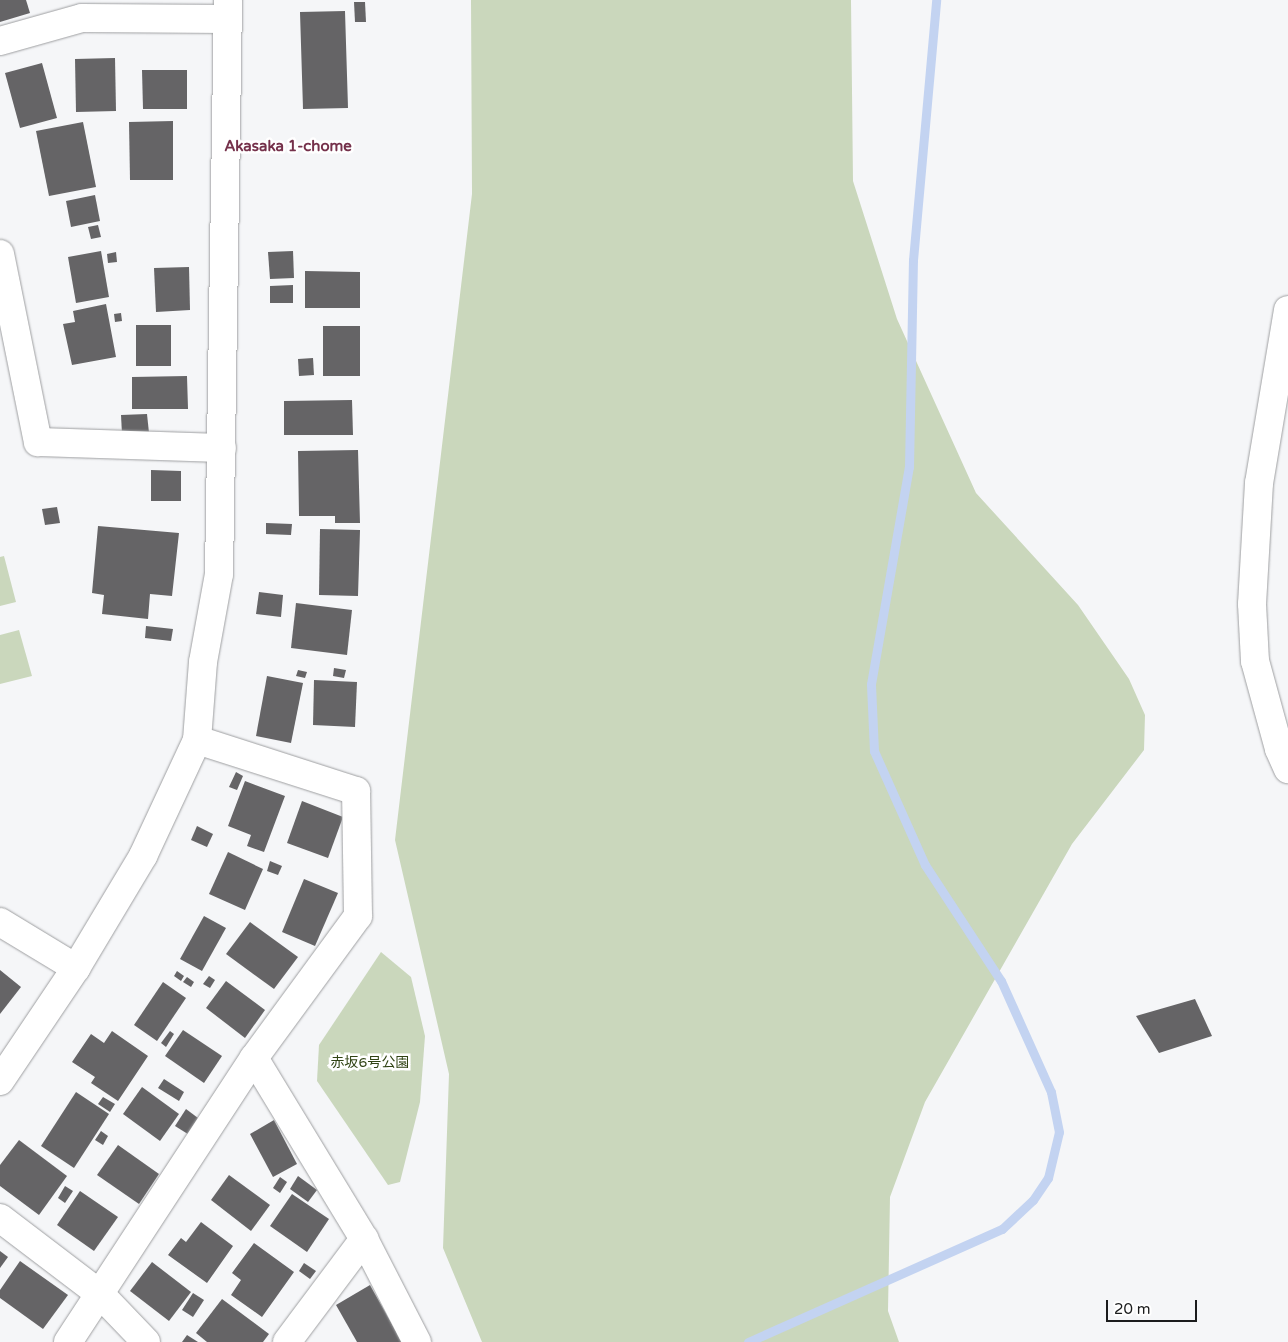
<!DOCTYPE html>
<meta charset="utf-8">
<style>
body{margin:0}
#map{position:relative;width:1288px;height:1342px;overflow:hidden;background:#f5f6f8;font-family:"Varela Round","Noto Sans JP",sans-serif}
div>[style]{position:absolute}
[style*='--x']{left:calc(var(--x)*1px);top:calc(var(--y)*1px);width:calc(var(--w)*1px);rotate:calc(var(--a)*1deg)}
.green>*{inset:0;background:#cad7bc}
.stream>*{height:9px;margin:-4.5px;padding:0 4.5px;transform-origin:4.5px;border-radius:4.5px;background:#c3d3f1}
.building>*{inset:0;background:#656466}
.roads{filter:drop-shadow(0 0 1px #9e9fa1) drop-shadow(0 0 1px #9e9fa1)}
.minor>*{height:28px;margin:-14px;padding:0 14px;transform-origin:14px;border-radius:14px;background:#fff}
.tertiary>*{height:28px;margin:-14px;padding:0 14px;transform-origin:14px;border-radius:14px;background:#fff}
span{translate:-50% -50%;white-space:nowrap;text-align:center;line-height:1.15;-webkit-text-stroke:5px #fff;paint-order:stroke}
.park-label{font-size:14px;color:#304314}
.neighbourhood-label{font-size:15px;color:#75314b;font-weight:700}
.scale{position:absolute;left:1106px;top:1300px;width:91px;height:22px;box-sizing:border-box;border:2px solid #1b1c1d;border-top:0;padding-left:6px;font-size:15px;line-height:18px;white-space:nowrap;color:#1b1c1d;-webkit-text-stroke:4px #fff;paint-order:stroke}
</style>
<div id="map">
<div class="green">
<i style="clip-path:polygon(471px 0,851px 0,853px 181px,897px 319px,976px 493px,1078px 605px,1129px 679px,1145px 715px,1144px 750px,1072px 844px,925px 1102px,890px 1197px,888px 1311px,899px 1342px,482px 1342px,443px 1248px,449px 1074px,395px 840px,472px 194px)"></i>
<i style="clip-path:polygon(4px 556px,16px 602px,0 606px,0 557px)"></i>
<i style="clip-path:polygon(19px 630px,32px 676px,0 684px,0 635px)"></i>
<i style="clip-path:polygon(381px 952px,411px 977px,425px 1036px,420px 1102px,400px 1182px,388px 1185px,317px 1081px,319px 1045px)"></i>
</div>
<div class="stream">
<i style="--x:748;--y:1342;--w:278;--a:-24"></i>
<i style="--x:1002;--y:1229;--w:42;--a:-43.1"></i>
<i style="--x:1033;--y:1200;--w:27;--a:-56"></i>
<i style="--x:1048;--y:1178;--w:47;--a:-76.6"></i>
<i style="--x:1059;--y:1132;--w:41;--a:-101.3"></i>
<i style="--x:1051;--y:1092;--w:122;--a:-114.2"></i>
<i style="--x:1001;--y:981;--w:139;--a:-123.2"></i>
<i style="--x:925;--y:865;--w:125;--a:-114.1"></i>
<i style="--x:874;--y:751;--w:67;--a:-92.6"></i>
<i style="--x:871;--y:684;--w:220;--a:-80.1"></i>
<i style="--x:909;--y:467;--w:207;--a:-88.9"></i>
<i style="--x:913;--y:260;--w:261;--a:-84.9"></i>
</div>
<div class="building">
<i style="clip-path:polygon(0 0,26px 0,30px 13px,0 22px)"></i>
<i style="clip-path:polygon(354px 2px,365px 2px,366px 22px,355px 22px)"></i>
<i style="clip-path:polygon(345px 11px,348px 108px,303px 109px,300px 12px)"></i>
<i style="clip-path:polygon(115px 58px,116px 111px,76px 112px,75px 59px)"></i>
<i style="clip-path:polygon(42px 63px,57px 118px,20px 128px,5px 73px)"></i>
<i style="clip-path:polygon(142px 70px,187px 70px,187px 109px,143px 109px)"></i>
<i style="clip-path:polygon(173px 121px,173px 180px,130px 180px,129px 122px)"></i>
<i style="clip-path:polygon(83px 122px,96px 187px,49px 196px,36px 131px)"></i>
<i style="clip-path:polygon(95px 195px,100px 221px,71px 227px,66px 201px)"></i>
<i style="clip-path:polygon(98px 225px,101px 237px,91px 239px,88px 227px)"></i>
<i style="clip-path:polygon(101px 251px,109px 297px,76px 303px,68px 257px)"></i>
<i style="clip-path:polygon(293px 251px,294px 278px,270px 279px,268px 252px)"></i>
<i style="clip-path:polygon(116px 252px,117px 262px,108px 263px,107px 254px)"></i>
<i style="clip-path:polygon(189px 267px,190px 310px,156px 312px,154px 268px)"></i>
<i style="clip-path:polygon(305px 271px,360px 272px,360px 308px,305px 308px)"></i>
<i style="clip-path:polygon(293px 285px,293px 303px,270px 303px,270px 286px)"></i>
<i style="clip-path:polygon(106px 304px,116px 357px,72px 365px,63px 324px,75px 322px,73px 311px)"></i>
<i style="clip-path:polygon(121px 313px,122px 321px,115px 322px,114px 314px)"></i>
<i style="clip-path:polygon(136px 325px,171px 325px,171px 366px,136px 366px)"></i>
<i style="clip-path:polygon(323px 326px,360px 326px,360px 376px,323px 376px)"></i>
<i style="clip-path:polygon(313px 358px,314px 375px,299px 376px,298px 359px)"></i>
<i style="clip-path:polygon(187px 376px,188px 409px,132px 409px,132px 377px)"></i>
<i style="clip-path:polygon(352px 400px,353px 435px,284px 435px,284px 401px)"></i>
<i style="clip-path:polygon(147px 414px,149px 433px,122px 434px,121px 415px)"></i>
<i style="clip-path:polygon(358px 450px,360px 523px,335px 523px,335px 516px,299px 516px,298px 451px)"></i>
<i style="clip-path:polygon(151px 470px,181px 471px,181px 501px,151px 501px)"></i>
<i style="clip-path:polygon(57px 507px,60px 523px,45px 525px,42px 509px)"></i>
<i style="clip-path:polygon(266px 523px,292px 524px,291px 535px,266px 534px)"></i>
<i style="clip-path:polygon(98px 526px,179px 533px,172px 596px,150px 594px,148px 619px,102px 614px,104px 595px,92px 593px)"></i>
<i style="clip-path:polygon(320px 529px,360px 530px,358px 596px,319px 595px)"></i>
<i style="clip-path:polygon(259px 592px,283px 595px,281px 617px,256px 614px)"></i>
<i style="clip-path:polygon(296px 603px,352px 610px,347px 655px,291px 648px)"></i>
<i style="clip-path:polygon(146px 626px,173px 629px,171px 641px,145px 638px)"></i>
<i style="clip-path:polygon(334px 668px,346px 670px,344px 678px,333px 676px)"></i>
<i style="clip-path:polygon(298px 670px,307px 672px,305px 678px,296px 676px)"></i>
<i style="clip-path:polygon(267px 676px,303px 683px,291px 743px,256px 736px)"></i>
<i style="clip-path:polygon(314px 680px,357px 682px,355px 727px,313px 725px)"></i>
<i style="clip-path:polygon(236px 772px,243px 776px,237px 790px,229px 787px)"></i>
<i style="clip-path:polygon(245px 781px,285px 796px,264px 852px,247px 846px,251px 835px,228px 826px)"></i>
<i style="clip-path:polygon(302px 801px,343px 817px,328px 858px,287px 843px)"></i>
<i style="clip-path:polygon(197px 826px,213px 834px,207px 847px,191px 840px)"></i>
<i style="clip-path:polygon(228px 852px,263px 869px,245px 910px,209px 894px)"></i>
<i style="clip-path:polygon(270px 861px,282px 866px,278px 875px,267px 871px)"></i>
<i style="clip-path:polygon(304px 879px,338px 893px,315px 946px,282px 932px)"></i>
<i style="clip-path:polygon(204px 916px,226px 928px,202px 971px,180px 959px)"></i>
<i style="clip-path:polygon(250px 922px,298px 957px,274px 989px,226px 954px)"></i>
<i style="clip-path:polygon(0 970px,21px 987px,0 1014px)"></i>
<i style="clip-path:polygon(177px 971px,184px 976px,181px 981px,174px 976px)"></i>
<i style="clip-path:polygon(209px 976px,215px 980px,210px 988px,203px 984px)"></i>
<i style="clip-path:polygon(187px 977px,194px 982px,191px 987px,183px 982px)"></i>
<i style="clip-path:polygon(226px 981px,265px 1010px,245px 1038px,206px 1008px)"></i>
<i style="clip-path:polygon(163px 982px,186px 998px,157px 1041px,134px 1025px)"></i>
<i style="clip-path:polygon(1195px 999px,1212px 1036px,1159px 1053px,1136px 1016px)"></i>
<i style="clip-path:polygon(183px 1030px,222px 1056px,204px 1083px,165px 1056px)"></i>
<i style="clip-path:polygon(112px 1031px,148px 1056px,118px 1101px,91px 1083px,95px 1077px,72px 1062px,91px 1034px,104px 1043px)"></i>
<i style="clip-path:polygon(170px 1031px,174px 1034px,166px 1047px,161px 1043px)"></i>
<i style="clip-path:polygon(164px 1079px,184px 1092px,179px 1101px,158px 1088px)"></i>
<i style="clip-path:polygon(142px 1087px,179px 1114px,160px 1141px,123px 1114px)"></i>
<i style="clip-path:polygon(76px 1092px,109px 1114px,74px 1168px,41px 1146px)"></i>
<i style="clip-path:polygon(103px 1097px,115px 1104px,110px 1112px,98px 1104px)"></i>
<i style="clip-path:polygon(186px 1109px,202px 1121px,191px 1136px,175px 1126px)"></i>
<i style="clip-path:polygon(274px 1120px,297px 1164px,273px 1177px,250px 1134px)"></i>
<i style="clip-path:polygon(101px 1131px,108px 1136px,103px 1145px,95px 1140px)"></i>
<i style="clip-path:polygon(19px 1140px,67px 1176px,39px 1215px,0 1186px,0 1165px)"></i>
<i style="clip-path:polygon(118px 1145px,159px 1174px,139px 1204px,97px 1175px)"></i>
<i style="clip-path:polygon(229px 1175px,270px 1205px,251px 1231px,211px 1200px)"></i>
<i style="clip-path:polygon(298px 1176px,317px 1190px,308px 1202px,290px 1189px)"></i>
<i style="clip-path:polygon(280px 1177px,287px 1182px,280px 1193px,273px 1188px)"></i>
<i style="clip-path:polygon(65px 1186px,73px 1191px,65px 1203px,58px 1198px)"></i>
<i style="clip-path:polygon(80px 1191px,118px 1217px,94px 1251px,57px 1225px)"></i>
<i style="clip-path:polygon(292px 1194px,329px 1219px,307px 1252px,270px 1226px)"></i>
<i style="clip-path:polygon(201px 1222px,233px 1246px,207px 1283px,168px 1255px,181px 1238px,186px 1242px)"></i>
<i style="clip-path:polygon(254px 1243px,294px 1272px,262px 1317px,231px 1295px,241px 1280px,232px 1273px)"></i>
<i style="clip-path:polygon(0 1251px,8px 1257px,0 1268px)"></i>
<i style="clip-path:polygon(20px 1261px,68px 1295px,43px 1329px,0 1298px,0 1290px)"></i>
<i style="clip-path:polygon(152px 1262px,191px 1292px,169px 1321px,130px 1291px)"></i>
<i style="clip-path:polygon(304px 1263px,316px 1271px,310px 1279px,299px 1271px)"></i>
<i style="clip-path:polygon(370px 1285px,402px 1342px,357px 1342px,336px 1305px)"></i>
<i style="clip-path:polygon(193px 1293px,204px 1300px,193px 1317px,182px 1310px)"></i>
<i style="clip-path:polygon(222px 1299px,269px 1334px,263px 1342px,207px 1342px,196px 1333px)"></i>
<i style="clip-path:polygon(187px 1335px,198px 1342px,182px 1342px)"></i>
</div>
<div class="roads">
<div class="minor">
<i style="--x:0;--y:41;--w:85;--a:-15.7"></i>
<i style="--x:82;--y:18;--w:145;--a:0.4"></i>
<i style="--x:0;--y:254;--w:192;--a:78.6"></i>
<i style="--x:38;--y:442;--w:184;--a:1.9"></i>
<i style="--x:1288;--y:310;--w:175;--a:99.5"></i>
<i style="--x:1259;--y:483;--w:121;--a:93.3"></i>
<i style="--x:1252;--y:604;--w:57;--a:87"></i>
<i style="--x:1255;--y:661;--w:91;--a:74.7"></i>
<i style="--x:1279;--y:749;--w:22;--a:66"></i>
<i style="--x:0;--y:922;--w:89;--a:31.2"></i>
<i style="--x:254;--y:1058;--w:212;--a:58.7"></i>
<i style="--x:364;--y:1239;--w:116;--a:62.8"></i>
<i style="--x:0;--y:1218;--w:127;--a:37.3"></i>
<i style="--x:101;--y:1295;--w:65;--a:46.2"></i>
<i style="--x:68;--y:1342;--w:339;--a:-56.8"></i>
<i style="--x:254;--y:1058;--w:176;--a:-53.8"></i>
<i style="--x:358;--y:916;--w:125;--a:-90.9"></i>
<i style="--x:356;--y:791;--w:167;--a:-162.2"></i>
<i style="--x:287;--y:1342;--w:129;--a:-53.2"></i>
</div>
<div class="tertiary">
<i style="--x:0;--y:1081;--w:136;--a:-56.1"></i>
<i style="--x:76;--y:968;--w:131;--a:-59.1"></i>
<i style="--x:143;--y:856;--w:128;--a:-65"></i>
<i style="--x:197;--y:740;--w:78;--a:-85.6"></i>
<i style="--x:203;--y:662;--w:89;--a:-79.7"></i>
<i style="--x:219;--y:574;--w:574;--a:-89.1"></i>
</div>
</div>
<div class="park-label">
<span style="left:370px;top:1063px">赤坂6号公園</span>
</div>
<div class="neighbourhood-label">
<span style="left:288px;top:147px">Akasaka 1-chome</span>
</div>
<div class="scale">20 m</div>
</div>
